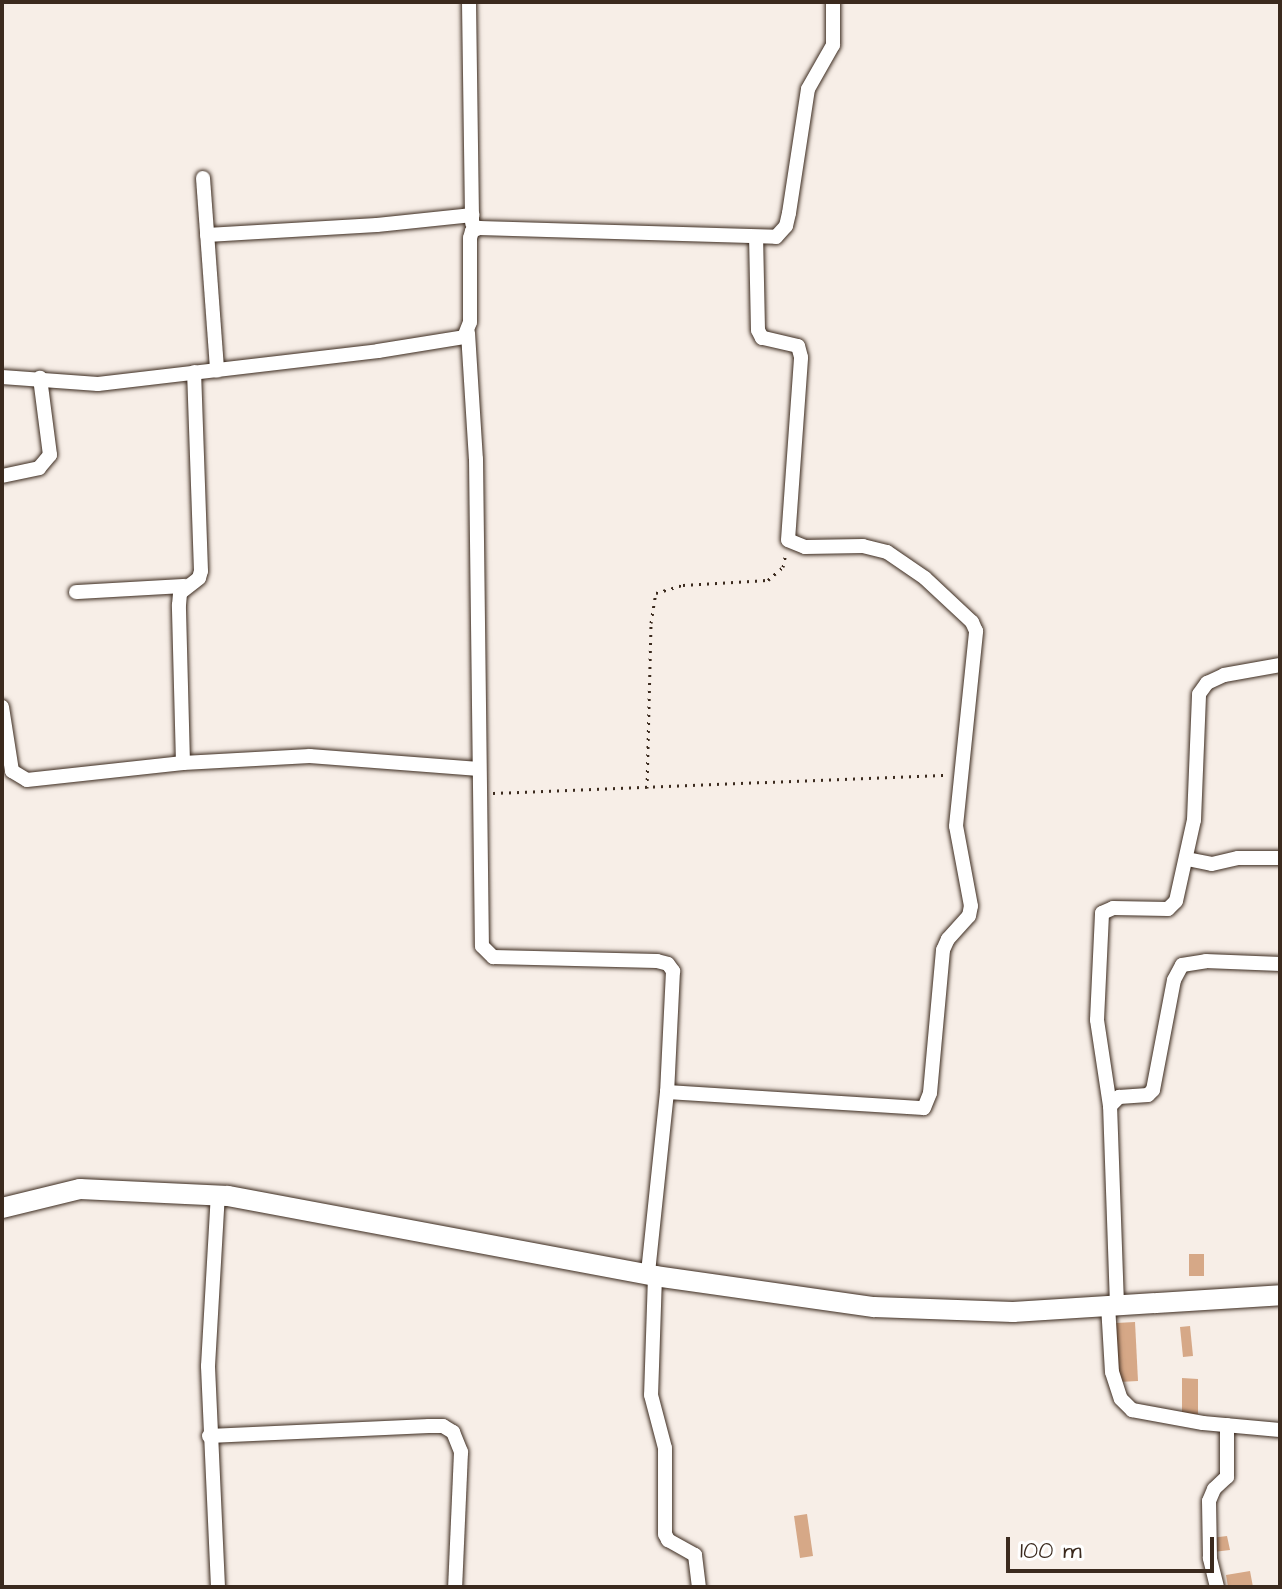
<!DOCTYPE html>
<style>
body{margin:0}
#map{position:relative;width:1282px;height:1589px;overflow:hidden;background:#f7eee7;font-family:"Architects Daughter",sans-serif}
div>[style]{position:absolute}
[style*='--x']{left:calc(var(--x)*1px);top:calc(var(--y)*1px);width:calc(var(--w)*1px);rotate:calc(var(--a)*1deg)}
.building>*{inset:0;background:#d6a887}
.path>*{height:3px;margin-top:-1.5px;transform-origin:0;background:repeating-linear-gradient(90deg,#3b2a1e 0 2px,transparent 0 8px)}
.roads{filter:drop-shadow(0 0 2px #3b2a1e) drop-shadow(0 0 2px #3b2a1e)}
.street>*{height:14px;margin:-7px;padding:0 7px;transform-origin:7px;border-radius:7px;background:#fff}
.secondary>*{height:20px;margin:-10px;padding:0 10px;transform-origin:10px;border-radius:10px;background:#fff}
span{translate:-50% -50%;white-space:nowrap;text-align:center;line-height:1.15;-webkit-text-stroke:6px #fff;paint-order:stroke}
.frame{position:absolute;inset:0;border:4px solid #3b2a1e;pointer-events:none}
.scale{position:absolute;left:1006px;top:1537px;width:208px;height:36px;box-sizing:border-box;border:4px solid #3b2a1e;border-top:0;padding-left:10px;font-size:24px;line-height:28px;white-space:nowrap;color:#3b2a1e;-webkit-text-stroke:6px #fff;paint-order:stroke}
</style>
<div id="map">
<div class="building">
<i style="clip-path:polygon(1189px 1254px,1204px 1254px,1204px 1276px,1189px 1276px)"></i>
<i style="clip-path:polygon(1135px 1322px,1138px 1381px,1119px 1382px,1116px 1323px)"></i>
<i style="clip-path:polygon(1190px 1326px,1193px 1356px,1183px 1357px,1180px 1327px)"></i>
<i style="clip-path:polygon(1182px 1378px,1198px 1379px,1198px 1414px,1182px 1414px)"></i>
<i style="clip-path:polygon(807px 1514px,813px 1556px,800px 1558px,794px 1516px)"></i>
<i style="clip-path:polygon(1227px 1536px,1230px 1550px,1213px 1552px,1211px 1538px)"></i>
<i style="clip-path:polygon(1250px 1571px,1253px 1587px,1228px 1587px,1226px 1575px)"></i>
</div>
<div class="path">
<i style="--x:647;--y:788;--w:165;--a:-88.6"></i>
<i style="--x:651;--y:623;--w:30;--a:-81"></i>
<i style="--x:656;--y:593;--w:28;--a:-17"></i>
<i style="--x:683;--y:585;--w:85;--a:-3.4"></i>
<i style="--x:768;--y:580;--w:20;--a:-41"></i>
<i style="--x:783;--y:567;--w:14;--a:-78"></i>
<i style="--x:493;--y:793;--w:456;--a:-2.3"></i>
</div>
<div class="roads">
<div class="street">
<i style="--x:469;--y:2;--w:221;--a:89.2"></i>
<i style="--x:203;--y:178;--w:193;--a:85.8"></i>
<i style="--x:207;--y:235;--w:170;--a:-3.4"></i>
<i style="--x:377;--y:225;--w:96;--a:-6"></i>
<i style="--x:468;--y:333;--w:126;--a:86.4"></i>
<i style="--x:476;--y:459;--w:487;--a:89.3"></i>
<i style="--x:482;--y:946;--w:16;--a:45"></i>
<i style="--x:493;--y:957;--w:164;--a:1.4"></i>
<i style="--x:657;--y:961;--w:11;--a:15"></i>
<i style="--x:668;--y:964;--w:9;--a:54"></i>
<i style="--x:673;--y:971;--w:121;--a:92.8"></i>
<i style="--x:667;--y:1092;--w:183;--a:96"></i>
<i style="--x:2;--y:377;--w:96;--a:4.2"></i>
<i style="--x:98;--y:384;--w:282;--a:-6.7"></i>
<i style="--x:378;--y:351;--w:87;--a:-9.2"></i>
<i style="--x:464;--y:337;--w:16;--a:-68"></i>
<i style="--x:470;--y:322;--w:84;--a:-90"></i>
<i style="--x:470;--y:238;--w:7;--a:-74"></i>
<i style="--x:472;--y:231;--w:8;--a:-23"></i>
<i style="--x:479;--y:228;--w:297;--a:1.7"></i>
<i style="--x:776;--y:237;--w:15;--a:-48"></i>
<i style="--x:786;--y:226;--w:13;--a:-77"></i>
<i style="--x:789;--y:213;--w:125;--a:-81.3"></i>
<i style="--x:808;--y:89;--w:51;--a:-60.4"></i>
<i style="--x:833;--y:45;--w:43;--a:-90"></i>
<i style="--x:2;--y:476;--w:38;--a:-12"></i>
<i style="--x:39;--y:468;--w:17;--a:-50"></i>
<i style="--x:50;--y:455;--w:78;--a:-97.4"></i>
<i style="--x:76;--y:592;--w:109;--a:-3.2"></i>
<i style="--x:2;--y:707;--w:65;--a:81.1"></i>
<i style="--x:12;--y:771;--w:17;--a:31"></i>
<i style="--x:27;--y:780;--w:157;--a:-6.2"></i>
<i style="--x:183;--y:763;--w:127;--a:-3.2"></i>
<i style="--x:310;--y:756;--w:169;--a:4.4"></i>
<i style="--x:183;--y:763;--w:158;--a:-91.5"></i>
<i style="--x:179;--y:605;--w:12;--a:-85"></i>
<i style="--x:180;--y:593;--w:24;--a:-38"></i>
<i style="--x:199;--y:578;--w:7;--a:-74"></i>
<i style="--x:201;--y:571;--w:199;--a:-92"></i>
<i style="--x:1187;--y:859;--w:25;--a:11"></i>
<i style="--x:1212;--y:864;--w:27;--a:-13"></i>
<i style="--x:1238;--y:858;--w:42;--a:0"></i>
<i style="--x:667;--y:1092;--w:257;--a:3.6"></i>
<i style="--x:924;--y:1108;--w:16;--a:-68"></i>
<i style="--x:930;--y:1093;--w:144;--a:-84.8"></i>
<i style="--x:943;--y:950;--w:12;--a:-66"></i>
<i style="--x:948;--y:939;--w:31;--a:-48"></i>
<i style="--x:969;--y:916;--w:10;--a:-79"></i>
<i style="--x:971;--y:906;--w:81;--a:-100.6"></i>
<i style="--x:956;--y:826;--w:196;--a:-84.1"></i>
<i style="--x:976;--y:631;--w:10;--a:-114"></i>
<i style="--x:972;--y:622;--w:64;--a:-136.9"></i>
<i style="--x:925;--y:578;--w:46;--a:-145.6"></i>
<i style="--x:887;--y:552;--w:25;--a:-166"></i>
<i style="--x:863;--y:546;--w:58;--a:179"></i>
<i style="--x:805;--y:547;--w:18;--a:-158"></i>
<i style="--x:788;--y:540;--w:183;--a:-85.9"></i>
<i style="--x:801;--y:357;--w:11;--a:-105"></i>
<i style="--x:798;--y:346;--w:37;--a:-167"></i>
<i style="--x:762;--y:338;--w:9;--a:-117"></i>
<i style="--x:758;--y:330;--w:93;--a:-91.2"></i>
<i style="--x:1110;--y:1106;--w:87;--a:-98.6"></i>
<i style="--x:1097;--y:1020;--w:107;--a:-87.3"></i>
<i style="--x:1102;--y:913;--w:12;--a:-24"></i>
<i style="--x:1113;--y:908;--w:55;--a:1"></i>
<i style="--x:1168;--y:909;--w:11;--a:-45"></i>
<i style="--x:1176;--y:901;--w:83;--a:-77.5"></i>
<i style="--x:1194;--y:820;--w:126;--a:-87.7"></i>
<i style="--x:1199;--y:694;--w:14;--a:-54"></i>
<i style="--x:1207;--y:683;--w:19;--a:-25"></i>
<i style="--x:1224;--y:675;--w:57;--a:-10.1"></i>
<i style="--x:655;--y:1276;--w:119;--a:91.9"></i>
<i style="--x:651;--y:1395;--w:55;--a:75.2"></i>
<i style="--x:665;--y:1448;--w:86;--a:90"></i>
<i style="--x:665;--y:1534;--w:7;--a:63"></i>
<i style="--x:668;--y:1540;--w:31;--a:29"></i>
<i style="--x:695;--y:1555;--w:32;--a:83"></i>
<i style="--x:1108;--y:1305;--w:67;--a:86.6"></i>
<i style="--x:1112;--y:1372;--w:28;--a:72"></i>
<i style="--x:1121;--y:1399;--w:16;--a:45"></i>
<i style="--x:1132;--y:1410;--w:72;--a:10.4"></i>
<i style="--x:1203;--y:1423;--w:77;--a:5.2"></i>
<i style="--x:1117;--y:1305;--w:199;--a:-92"></i>
<i style="--x:1110;--y:1106;--w:13;--a:-45"></i>
<i style="--x:1119;--y:1097;--w:29;--a:-4"></i>
<i style="--x:1148;--y:1095;--w:7;--a:-45"></i>
<i style="--x:1153;--y:1090;--w:112;--a:-79.2"></i>
<i style="--x:1174;--y:980;--w:17;--a:-62"></i>
<i style="--x:1182;--y:965;--w:24;--a:-9"></i>
<i style="--x:1206;--y:961;--w:74;--a:2.3"></i>
<i style="--x:209;--y:1436;--w:220;--a:-2.6"></i>
<i style="--x:429;--y:1426;--w:14;--a:0"></i>
<i style="--x:443;--y:1426;--w:12;--a:31"></i>
<i style="--x:453;--y:1432;--w:22;--a:68"></i>
<i style="--x:461;--y:1452;--w:135;--a:92.5"></i>
<i style="--x:218;--y:1587;--w:221;--a:-92.6"></i>
<i style="--x:208;--y:1366;--w:171;--a:-86.7"></i>
<i style="--x:1217;--y:1587;--w:30;--a:-104"></i>
<i style="--x:1210;--y:1558;--w:57;--a:-91"></i>
<i style="--x:1209;--y:1501;--w:13;--a:-67"></i>
<i style="--x:1214;--y:1489;--w:18;--a:-43"></i>
<i style="--x:1227;--y:1477;--w:52;--a:-90"></i>
</div>
<div class="secondary">
<i style="--x:2;--y:1208;--w:80;--a:-13.7"></i>
<i style="--x:80;--y:1189;--w:148;--a:2.7"></i>
<i style="--x:228;--y:1196;--w:434;--a:10.6"></i>
<i style="--x:655;--y:1276;--w:221;--a:8.1"></i>
<i style="--x:874;--y:1307;--w:139;--a:2.1"></i>
<i style="--x:1013;--y:1312;--w:268;--a:-3.6"></i>
</div>
</div>
<div class="frame"></div>
<div class="scale">100 m</div>
</div>
